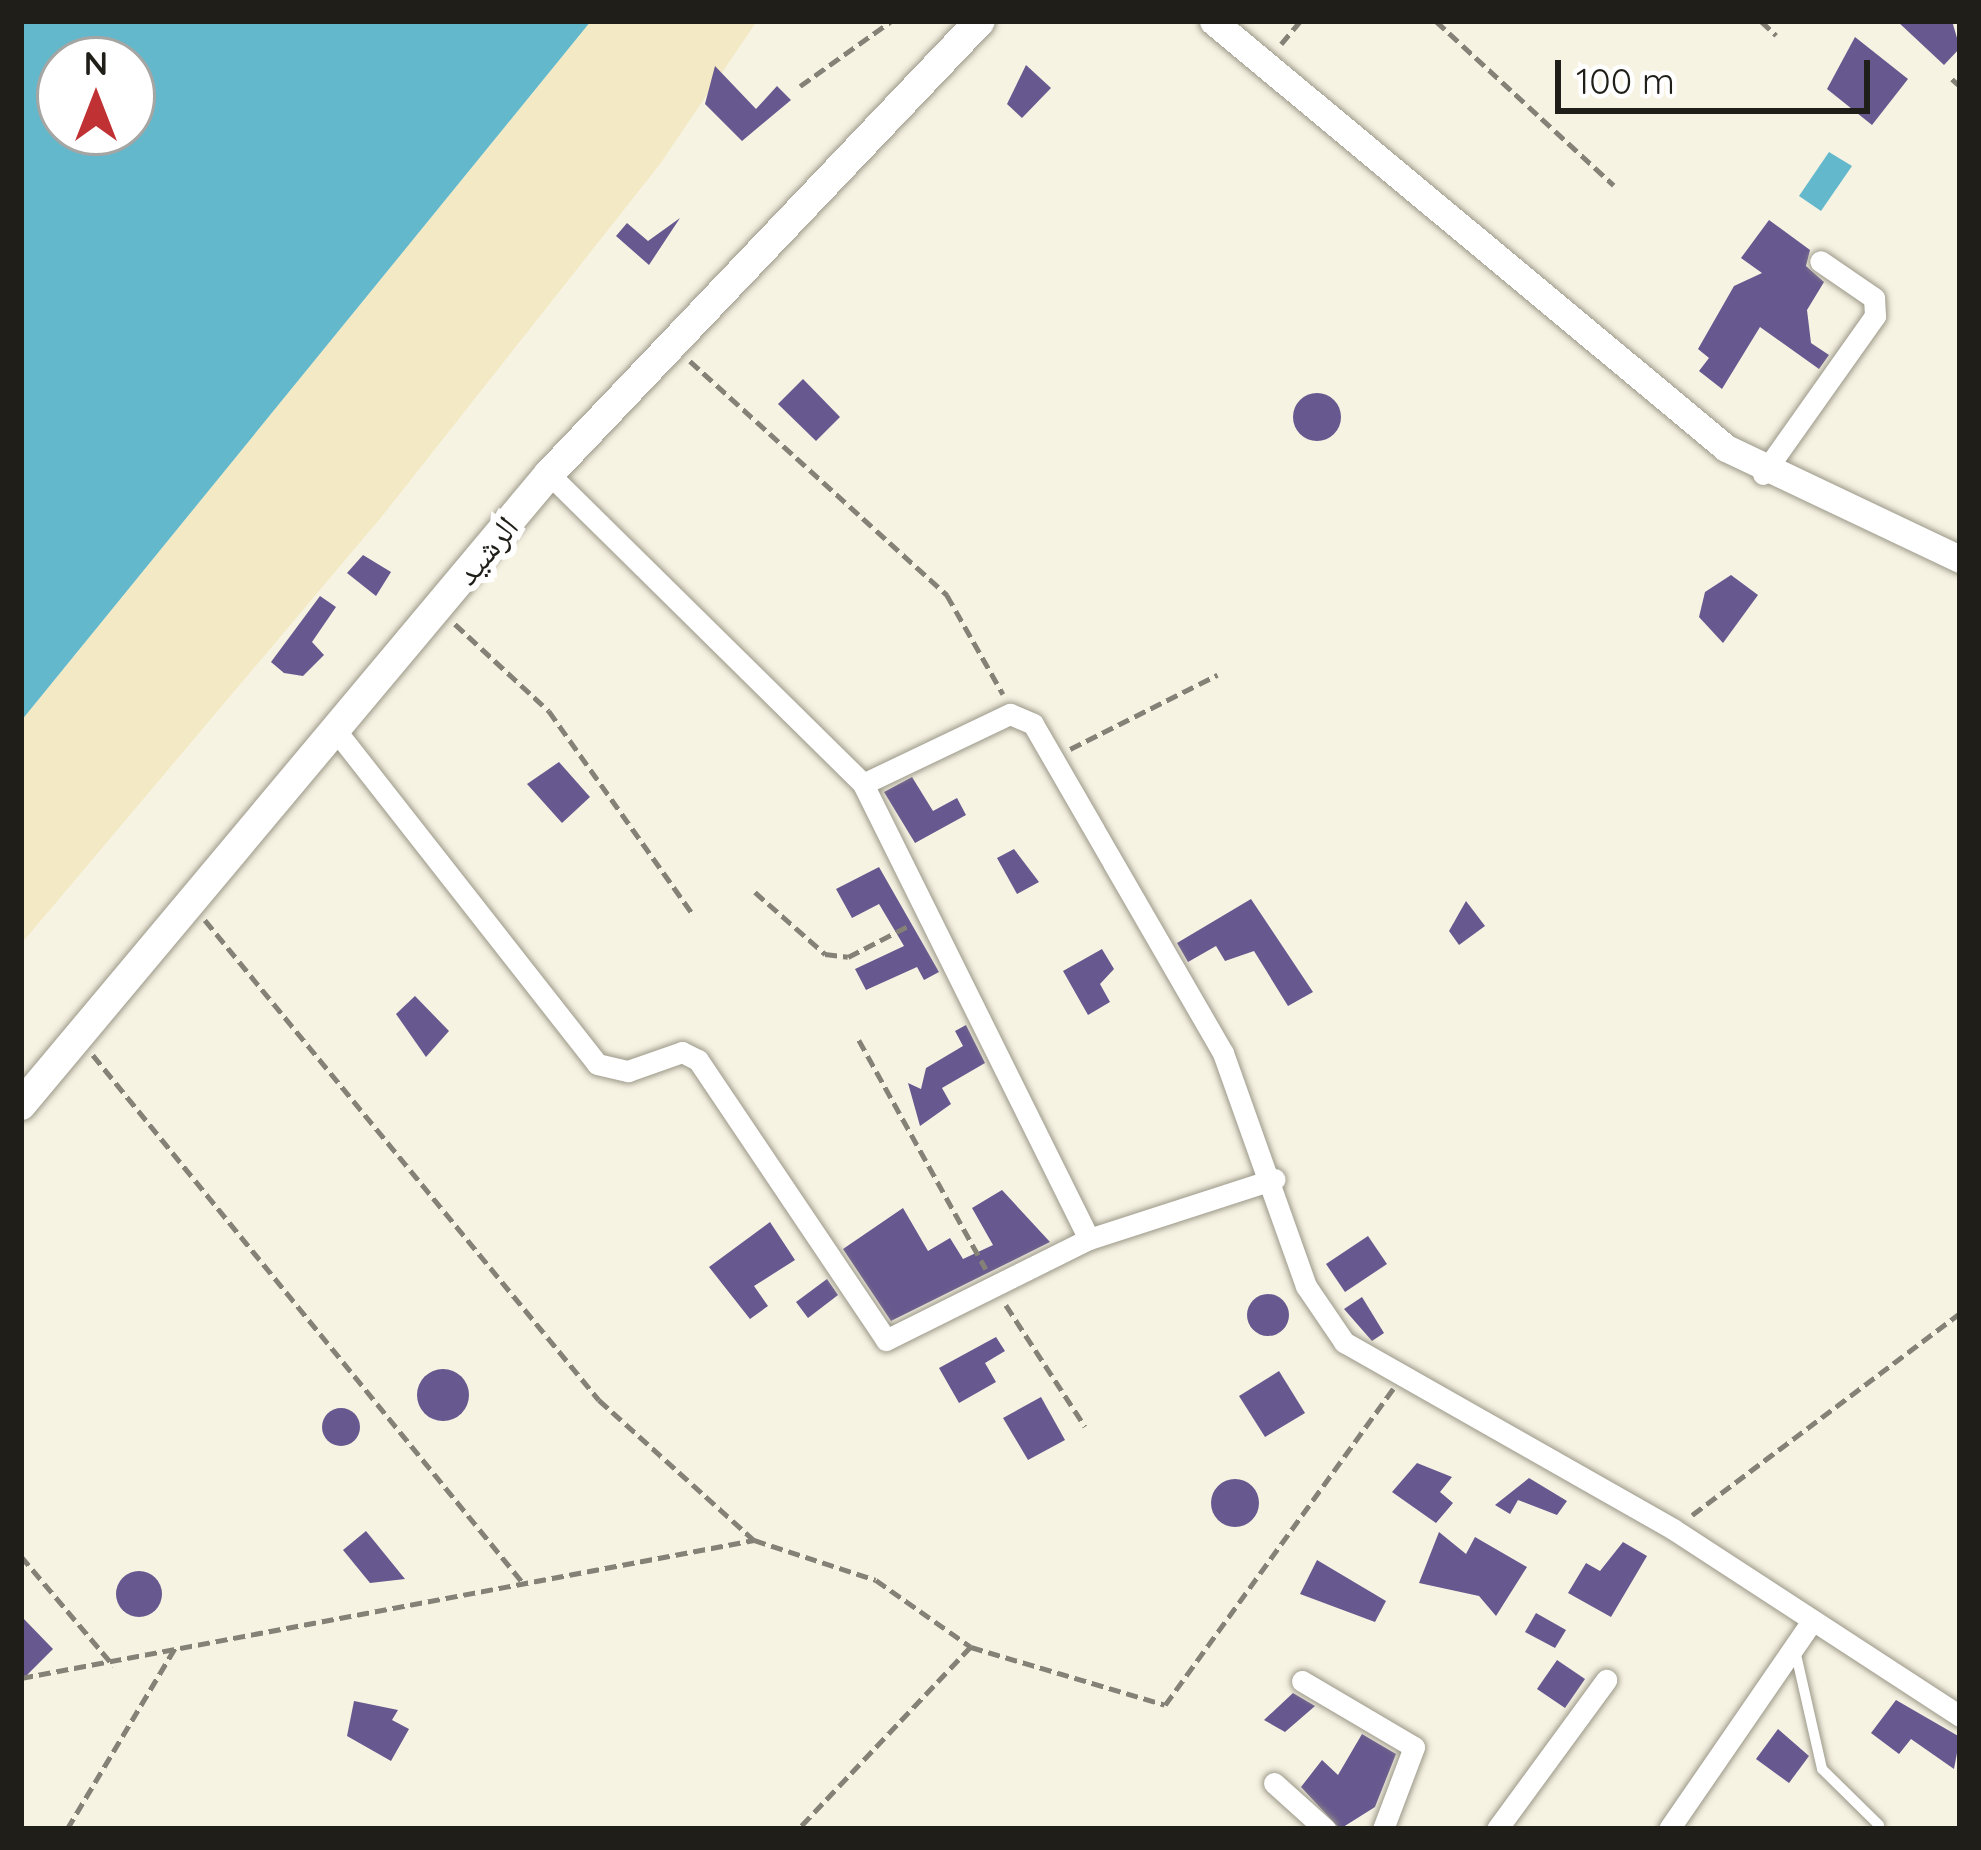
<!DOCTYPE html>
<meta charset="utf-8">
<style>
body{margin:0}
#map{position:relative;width:1981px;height:1850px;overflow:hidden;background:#f7f3e3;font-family:Quicksand,"Noto Naskh Arabic",sans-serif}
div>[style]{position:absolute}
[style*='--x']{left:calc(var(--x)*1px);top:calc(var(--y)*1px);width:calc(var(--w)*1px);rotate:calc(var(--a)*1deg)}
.sand>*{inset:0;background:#f3e9c4}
.water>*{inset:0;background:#63b8cc}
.building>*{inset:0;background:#67588f}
.round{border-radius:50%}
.path>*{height:4.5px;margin-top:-2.25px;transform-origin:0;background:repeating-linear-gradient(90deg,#848177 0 12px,transparent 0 18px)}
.roads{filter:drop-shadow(0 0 3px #9b9889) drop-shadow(0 0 3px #9b9889)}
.service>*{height:10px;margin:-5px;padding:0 5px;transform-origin:5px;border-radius:5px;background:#fff}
.minor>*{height:21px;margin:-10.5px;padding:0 10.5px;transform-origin:10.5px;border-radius:10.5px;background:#fff}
.tertiary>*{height:27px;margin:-13.5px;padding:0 13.5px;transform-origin:13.5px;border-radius:13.5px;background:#fff}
.secondary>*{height:30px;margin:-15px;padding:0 15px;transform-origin:15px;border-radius:15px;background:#fff}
span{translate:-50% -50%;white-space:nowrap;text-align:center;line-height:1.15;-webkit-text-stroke:12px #fff;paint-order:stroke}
.street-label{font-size:33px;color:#1f1e18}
.frame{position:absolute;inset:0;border:24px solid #1f1e18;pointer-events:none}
.north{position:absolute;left:36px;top:36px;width:120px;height:120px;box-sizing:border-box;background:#fff;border:3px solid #a5a5a3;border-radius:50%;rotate:0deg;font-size:33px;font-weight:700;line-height:48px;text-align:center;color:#1f1e18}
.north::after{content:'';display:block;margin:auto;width:42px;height:54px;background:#c03134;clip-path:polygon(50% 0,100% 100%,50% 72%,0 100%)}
.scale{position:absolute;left:1555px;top:60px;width:315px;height:54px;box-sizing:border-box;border:6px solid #1f1e18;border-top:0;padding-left:15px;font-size:36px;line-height:42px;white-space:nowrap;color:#1f1e18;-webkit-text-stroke:9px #fff;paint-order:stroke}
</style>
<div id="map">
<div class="sand">
<i style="clip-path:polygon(591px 21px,757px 21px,660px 164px,383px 515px,21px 944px,21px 721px)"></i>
</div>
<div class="water">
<i style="clip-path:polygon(evenodd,21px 21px,591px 21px,21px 721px,21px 21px,60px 60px,132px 60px,132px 132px,60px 132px,60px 60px)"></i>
<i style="clip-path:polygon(1829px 152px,1852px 166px,1821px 211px,1799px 196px)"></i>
</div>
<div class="building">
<i style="clip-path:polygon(1897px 21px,1952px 21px,1960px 48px,1944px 65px)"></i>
<i style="clip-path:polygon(1855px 37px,1908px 79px,1872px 125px,1827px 89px)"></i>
<i style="clip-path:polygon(1026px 65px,1051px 88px,1022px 118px,1007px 104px)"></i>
<i style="clip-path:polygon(715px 66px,756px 109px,777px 86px,791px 100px,742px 141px,705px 104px)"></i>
<i style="clip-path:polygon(680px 218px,649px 265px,616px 236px,627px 223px,648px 241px)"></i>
<i style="clip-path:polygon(1769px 220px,1810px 250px,1806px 266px,1824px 282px,1807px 310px,1811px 343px,1829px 355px,1819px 369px,1760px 327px,1722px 389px,1699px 371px,1709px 358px,1698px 349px,1734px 286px,1762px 273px,1741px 258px)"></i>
<i style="clip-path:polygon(803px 379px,840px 417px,816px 441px,778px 404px)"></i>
<i class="round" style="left:1293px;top:393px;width:48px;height:48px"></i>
<i style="clip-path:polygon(363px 555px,391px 572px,376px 596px,347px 573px)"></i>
<i style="clip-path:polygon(1731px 575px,1758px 595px,1723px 643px,1699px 617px,1705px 592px)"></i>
<i style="clip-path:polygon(320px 596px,336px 607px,312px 642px,324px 655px,303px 676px,284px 673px,271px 662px)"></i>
<i style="clip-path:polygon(559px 762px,590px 797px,562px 823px,527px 784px)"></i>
<i style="clip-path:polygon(912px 777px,933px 811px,957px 798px,966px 815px,915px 843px,884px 792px)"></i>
<i style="clip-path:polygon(1014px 849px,1039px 882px,1017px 894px,997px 858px)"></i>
<i style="clip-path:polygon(879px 867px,939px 972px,924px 980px,917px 967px,866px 990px,855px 969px,904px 946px,879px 904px,852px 918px,836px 889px)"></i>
<i style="clip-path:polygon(1251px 899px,1313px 992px,1288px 1006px,1254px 951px,1225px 961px,1216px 946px,1188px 962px,1177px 943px)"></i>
<i style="clip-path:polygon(1466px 901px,1485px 926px,1459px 945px,1449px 931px)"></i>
<i style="clip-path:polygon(1102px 949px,1114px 969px,1100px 984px,1110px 1002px,1088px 1015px,1063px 971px)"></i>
<i style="clip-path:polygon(415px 996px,449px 1031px,426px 1057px,396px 1014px)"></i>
<i style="clip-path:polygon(966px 1025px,985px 1063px,942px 1088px,951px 1104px,920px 1126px,908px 1083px,921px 1089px,926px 1068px,963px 1046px,955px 1031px)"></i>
<i style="clip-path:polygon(1002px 1190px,1050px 1242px,891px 1321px,843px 1249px,903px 1208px,928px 1251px,950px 1238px,963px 1259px,993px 1245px,972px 1208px)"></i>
<i style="clip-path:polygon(770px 1222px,795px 1260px,754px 1286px,768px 1306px,750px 1319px,709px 1267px)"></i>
<i style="clip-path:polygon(1368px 1236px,1387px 1264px,1345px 1292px,1326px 1264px)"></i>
<i style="clip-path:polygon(827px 1279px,838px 1295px,808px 1318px,796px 1302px)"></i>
<i class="round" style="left:1247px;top:1294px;width:42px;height:42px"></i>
<i style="clip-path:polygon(1362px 1297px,1384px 1333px,1372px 1341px,1344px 1309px)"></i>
<i style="clip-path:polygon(996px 1337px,1005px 1351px,985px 1363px,996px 1382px,959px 1403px,939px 1368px)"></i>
<i class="round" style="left:417px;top:1369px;width:52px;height:52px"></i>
<i style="clip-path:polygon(1279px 1371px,1305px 1413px,1265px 1437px,1239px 1396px)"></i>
<i style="clip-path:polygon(1041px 1397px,1065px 1440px,1028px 1460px,1003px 1418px)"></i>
<i class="round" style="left:322px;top:1408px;width:38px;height:38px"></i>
<i style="clip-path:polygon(1417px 1463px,1452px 1477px,1440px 1492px,1453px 1503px,1436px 1523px,1392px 1492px)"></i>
<i style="clip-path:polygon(1529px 1478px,1567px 1501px,1557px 1515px,1518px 1500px,1510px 1514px,1495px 1505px)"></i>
<i class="round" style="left:1211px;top:1479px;width:48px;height:48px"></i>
<i style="clip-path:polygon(366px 1531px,405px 1579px,370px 1583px,343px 1550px)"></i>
<i style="clip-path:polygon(1439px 1532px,1466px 1554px,1475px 1537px,1527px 1567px,1496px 1616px,1479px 1596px,1419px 1583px)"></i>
<i style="clip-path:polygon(1623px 1542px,1647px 1556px,1611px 1617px,1568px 1593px,1586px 1563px,1600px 1571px)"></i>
<i style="clip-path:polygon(1317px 1560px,1386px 1601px,1375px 1622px,1300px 1594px)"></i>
<i class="round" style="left:116px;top:1571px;width:46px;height:46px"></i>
<i style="clip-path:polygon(1536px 1613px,1566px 1630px,1555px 1648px,1525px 1632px)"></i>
<i style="clip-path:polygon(21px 1616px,53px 1649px,21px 1681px)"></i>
<i style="clip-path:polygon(1557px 1660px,1585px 1679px,1565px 1708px,1537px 1689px)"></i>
<i style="clip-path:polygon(1293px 1693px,1315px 1706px,1285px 1732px,1264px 1720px)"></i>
<i style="clip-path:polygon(1896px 1700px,1960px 1737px,1954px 1769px,1911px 1739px,1899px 1754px,1871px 1733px)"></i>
<i style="clip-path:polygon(354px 1701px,398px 1710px,392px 1720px,409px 1729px,391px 1761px,347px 1736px)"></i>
<i style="clip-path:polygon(1778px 1729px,1809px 1756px,1789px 1783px,1756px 1759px)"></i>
<i style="clip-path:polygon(1362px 1734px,1396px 1754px,1375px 1807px,1340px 1829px,1301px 1787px,1322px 1760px,1338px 1775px)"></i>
</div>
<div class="path">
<i style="--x:1436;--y:21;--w:242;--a:42.7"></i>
<i style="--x:1761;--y:21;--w:21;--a:43"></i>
<i style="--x:1281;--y:44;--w:30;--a:-50"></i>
<i style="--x:1952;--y:79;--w:11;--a:41"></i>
<i style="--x:800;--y:86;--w:112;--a:-35.5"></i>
<i style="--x:690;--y:361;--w:348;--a:42.3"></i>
<i style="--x:947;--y:595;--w:114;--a:60.5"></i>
<i style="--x:455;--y:624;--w:128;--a:42.8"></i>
<i style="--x:549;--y:711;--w:251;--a:54.7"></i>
<i style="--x:1070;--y:749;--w:165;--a:-26.7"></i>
<i style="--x:755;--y:892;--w:94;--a:41.5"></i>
<i style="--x:825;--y:954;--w:23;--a:7"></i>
<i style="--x:848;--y:957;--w:70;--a:-27.3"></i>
<i style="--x:205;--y:920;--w:621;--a:50.62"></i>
<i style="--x:599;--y:1400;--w:209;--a:42.1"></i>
<i style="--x:754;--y:1540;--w:128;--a:18.2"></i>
<i style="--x:876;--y:1580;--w:116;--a:35.2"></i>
<i style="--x:971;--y:1647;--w:250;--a:133.4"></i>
<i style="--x:859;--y:1040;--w:262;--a:61"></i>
<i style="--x:93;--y:1055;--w:682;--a:50.83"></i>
<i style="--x:1006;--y:1305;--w:145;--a:56.9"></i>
<i style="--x:1692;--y:1515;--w:336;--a:-37"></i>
<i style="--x:21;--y:1556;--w:144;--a:49.8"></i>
<i style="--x:971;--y:1647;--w:202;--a:16.6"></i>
<i style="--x:1165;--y:1705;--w:390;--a:-54.2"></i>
<i style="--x:21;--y:1678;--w:746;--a:-10.66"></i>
<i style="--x:67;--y:1829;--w:211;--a:-59.2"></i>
</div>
<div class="roads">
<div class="service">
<i style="--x:1795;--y:1650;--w:122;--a:77.2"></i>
<i style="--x:1822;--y:1769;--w:80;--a:44.5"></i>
</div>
<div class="minor">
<i style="--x:549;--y:474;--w:441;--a:44.6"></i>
<i style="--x:863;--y:784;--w:508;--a:63.59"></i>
<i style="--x:1763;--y:474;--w:194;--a:-54.7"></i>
<i style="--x:1875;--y:316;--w:18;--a:-93"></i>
<i style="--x:1874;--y:298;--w:65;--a:-145.6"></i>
<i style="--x:333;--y:727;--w:428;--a:51.9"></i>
<i style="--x:597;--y:1064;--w:32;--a:13"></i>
<i style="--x:628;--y:1071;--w:57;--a:-19.4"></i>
<i style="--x:682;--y:1052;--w:18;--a:27"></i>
<i style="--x:698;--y:1060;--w:337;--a:56.1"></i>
<i style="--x:886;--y:1340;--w:227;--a:-26.5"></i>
<i style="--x:1089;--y:1239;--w:195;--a:-17.9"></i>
<i style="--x:863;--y:784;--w:163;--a:-25.5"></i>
<i style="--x:1010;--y:714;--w:25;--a:23"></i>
<i style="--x:1033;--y:724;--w:380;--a:60"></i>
<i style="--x:1223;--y:1053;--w:247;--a:70.4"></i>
<i style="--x:1306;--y:1286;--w:68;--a:55.8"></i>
<i style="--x:1344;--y:1342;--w:378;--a:29.6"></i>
<i style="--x:1673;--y:1529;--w:343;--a:33.1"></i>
<i style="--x:1302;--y:1681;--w:130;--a:30.5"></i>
<i style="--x:1414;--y:1747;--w:88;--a:110.7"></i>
<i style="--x:1274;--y:1783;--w:69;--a:42"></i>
<i style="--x:1497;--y:1829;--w:185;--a:-53.8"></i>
<i style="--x:1669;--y:1829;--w:247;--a:-55.5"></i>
</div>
<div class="tertiary">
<i style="--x:1213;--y:21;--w:667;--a:39.77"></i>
<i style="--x:1726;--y:448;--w:259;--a:25.4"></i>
</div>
<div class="secondary">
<i style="--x:21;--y:1105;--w:823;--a:-50.08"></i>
<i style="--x:549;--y:474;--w:625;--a:-46.43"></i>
</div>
</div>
<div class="street-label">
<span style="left:486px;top:550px;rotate:-50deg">الرشيد</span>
</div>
<div class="frame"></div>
<div class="north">N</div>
<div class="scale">100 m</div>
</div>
